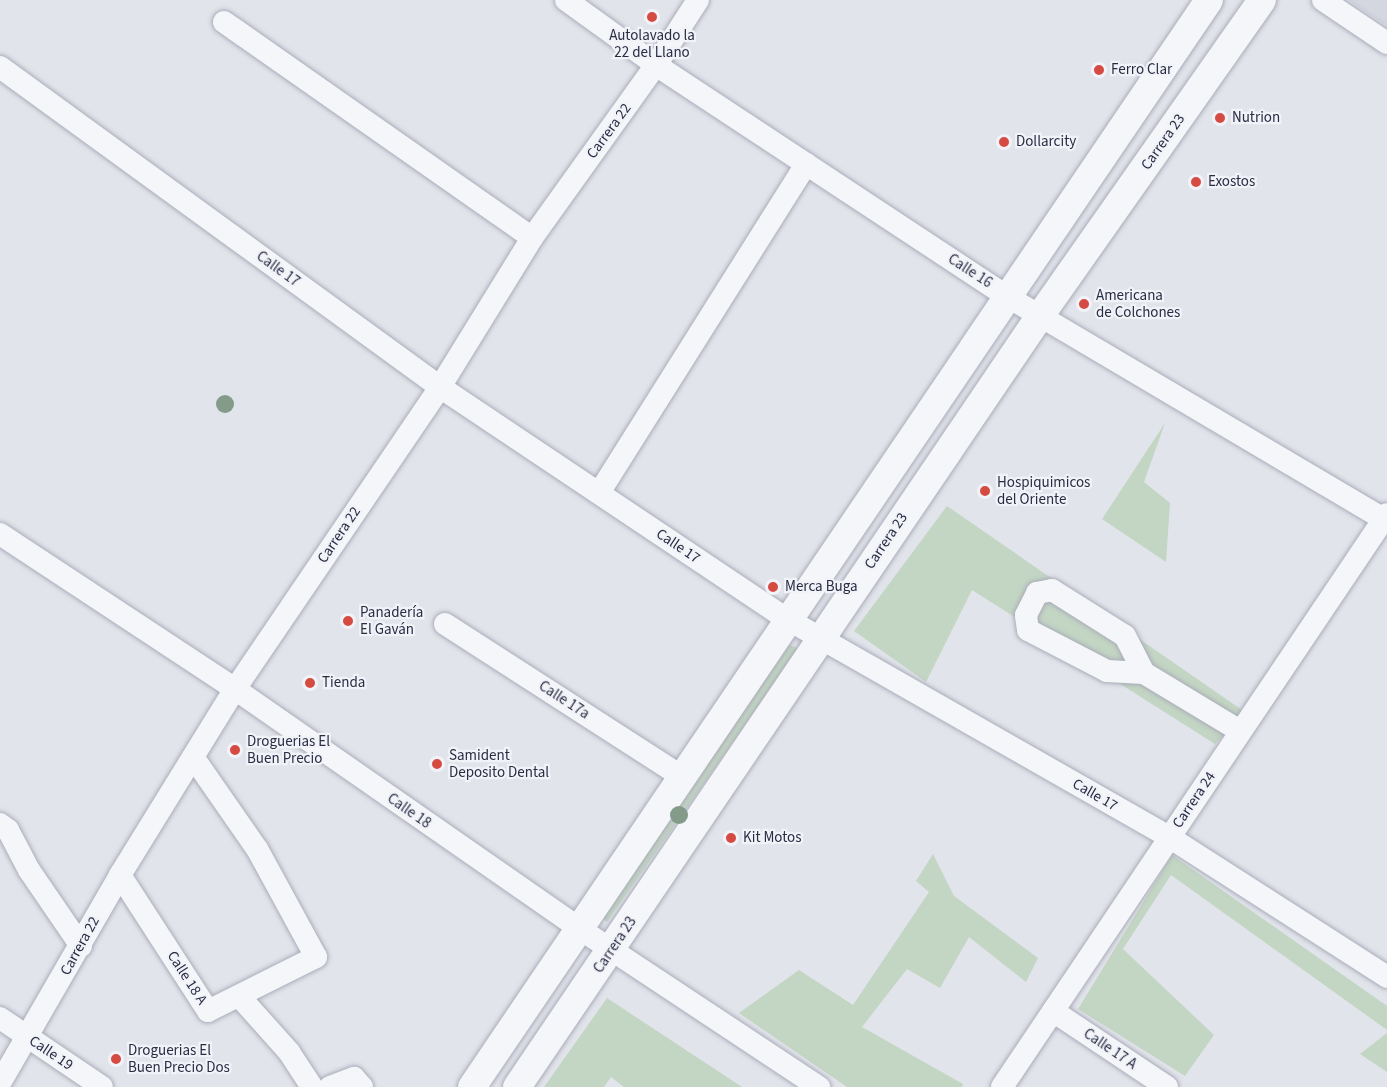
<!DOCTYPE html>
<meta charset="utf-8">
<style>
body{margin:0}
#map{position:relative;width:1387px;height:1087px;overflow:hidden;background:#e2e4eb;font-family:"Source Sans 3",sans-serif}
div>[style]{position:absolute}
[style*='--x']{left:calc(var(--x)*1px);top:calc(var(--y)*1px);width:calc(var(--w)*1px);rotate:calc(var(--a)*1deg)}
.built>*{inset:0;background:#d4d6e0}
.green>*{inset:0;background:#c3d5c3}
.roads{filter:drop-shadow(0 0 2px #aaadb9) drop-shadow(0 0 2px #aaadb9)}
.minor>*{height:22px;margin:-11px;padding:0 11px;transform-origin:11px;border-radius:11px;background:#f5f6f9}
.tertiary>*{height:28px;margin:-14px;padding:0 14px;transform-origin:14px;border-radius:14px;background:#f5f6f9}
.trees>*{width:18px;height:18px;margin:-9px;border-radius:50%;background:#839b88}
.dots>*{width:16px;height:16px;translate:-50% -50%;box-sizing:border-box;border:3px solid #f2f3f8;border-radius:50%}
span{translate:-50% -50%;white-space:nowrap;text-align:center;line-height:1.15;-webkit-text-stroke:4.5px #f2f3f8;paint-order:stroke}
.poi-label{font-size:15px;color:#292d44}
.left{translate:0 -50%;text-align:left}
.street-label{font-size:15px;color:#292d44}
</style>
<div id="map">
<div class="built">
<i style="clip-path:polygon(1348px 0,1387px 0,1387px 26px)"></i>
</div>
<div class="green">
<i style="clip-path:polygon(1165px 423px,1144px 482px,1170px 503px,1166px 562px,1102px 519px)"></i>
<i style="clip-path:polygon(947px 506px,1245px 712px,1215px 744px,972px 590px,926px 682px,854px 631px)"></i>
<i style="clip-path:polygon(787px 643px,798px 649px,607px 922px,600px 916px)"></i>
<i style="clip-path:polygon(933px 854px,954px 896px,1038px 958px,1026px 982px,969px 937px,940px 988px,907px 969px,862px 1027px,963px 1084px,962px 1087px,847px 1087px,739px 1013px,799px 970px,853px 1005px,929px 892px,916px 881px)"></i>
<i style="clip-path:polygon(1172px 855px,1387px 1006px,1387px 1030px,1171px 875px,1123px 949px,1214px 1035px,1185px 1076px,1078px 1009px)"></i>
<i style="clip-path:polygon(607px 998px,742px 1087px,624px 1087px,611px 1077px,604px 1087px,544px 1087px)"></i>
<i style="clip-path:polygon(1387px 1033px,1387px 1072px,1360px 1054px)"></i>
</div>
<div class="roads">
<div class="minor">
<i style="--x:566;--y:0;--w:111;--a:35.8"></i>
<i style="--x:656;--y:65;--w:422;--a:33.4"></i>
<i style="--x:1008;--y:297;--w:440;--a:30.6"></i>
<i style="--x:1323;--y:0;--w:77;--a:33.9"></i>
<i style="--x:224;--y:22;--w:376;--a:35"></i>
<i style="--x:0;--y:67;--w:544;--a:36.03"></i>
<i style="--x:440;--y:387;--w:417;--a:33.8"></i>
<i style="--x:787;--y:619;--w:440;--a:29.7"></i>
<i style="--x:1169;--y:837;--w:259;--a:32.7"></i>
<i style="--x:599;--y:493;--w:389;--a:-57.8"></i>
<i style="--x:0;--y:534;--w:282;--a:33.4"></i>
<i style="--x:235;--y:689;--w:420;--a:34.8"></i>
<i style="--x:580;--y:929;--w:287;--a:33.5"></i>
<i style="--x:445;--y:624;--w:282;--a:32.8"></i>
<i style="--x:1144;--y:673;--w:37;--a:-177"></i>
<i style="--x:1107;--y:671;--w:89;--a:-152.6"></i>
<i style="--x:1028;--y:630;--w:15;--a:-98"></i>
<i style="--x:1026;--y:615;--w:25;--a:-63"></i>
<i style="--x:1037;--y:593;--w:15;--a:-11"></i>
<i style="--x:1052;--y:590;--w:86;--a:32.2"></i>
<i style="--x:1125;--y:636;--w:42;--a:62.8"></i>
<i style="--x:1144;--y:673;--w:112;--a:31.1"></i>
<i style="--x:0;--y:824;--w:10;--a:37"></i>
<i style="--x:8;--y:830;--w:45;--a:62.3"></i>
<i style="--x:29;--y:870;--w:92;--a:55.6"></i>
<i style="--x:120;--y:875;--w:162;--a:57.1"></i>
<i style="--x:208;--y:1011;--w:121;--a:-26.6"></i>
<i style="--x:316;--y:957;--w:123;--a:-118.6"></i>
<i style="--x:257;--y:849;--w:112;--a:-124.8"></i>
<i style="--x:239;--y:996;--w:75;--a:48.2"></i>
<i style="--x:289;--y:1052;--w:42;--a:56.7"></i>
<i style="--x:1053;--y:1011;--w:137;--a:33.7"></i>
<i style="--x:0;--y:1018;--w:123;--a:34.1"></i>
<i style="--x:0;--y:1083;--w:240;--a:-60"></i>
<i style="--x:120;--y:875;--w:219;--a:-58.3"></i>
<i style="--x:235;--y:689;--w:365;--a:-55.8"></i>
<i style="--x:440;--y:387;--w:175;--a:-58.3"></i>
<i style="--x:532;--y:238;--w:213;--a:-54.4"></i>
<i style="--x:656;--y:65;--w:77;--a:-57.1"></i>
<i style="--x:330;--y:1087;--w:26;--a:-21"></i>
<i style="--x:354;--y:1078;--w:12;--a:48"></i>
<i style="--x:1002;--y:1087;--w:690;--a:-56.1"></i>
</div>
<div class="tertiary">
<i style="--x:472;--y:1087;--w:1313;--a:-55.86"></i>
<i style="--x:517;--y:1087;--w:932;--a:-55.85"></i>
<i style="--x:1040;--y:316;--w:386;--a:-54.9"></i>
</div>
</div>
<div class="trees">
<i style="left:225px;top:404px"></i>
<i style="left:679px;top:815px"></i>
</div>
<div class="dots">
<i style="left:652px;top:17px;background:#d54b42"></i>
<i style="left:1099px;top:70px;background:#d54b42"></i>
<i style="left:1220px;top:118px;background:#d54b42"></i>
<i style="left:1004px;top:142px;background:#d54b42"></i>
<i style="left:1196px;top:182px;background:#d54b42"></i>
<i style="left:1084px;top:304px;background:#d54b42"></i>
<i style="left:985px;top:491px;background:#d54b42"></i>
<i style="left:773px;top:587px;background:#d54b42"></i>
<i style="left:348px;top:621px;background:#d54b42"></i>
<i style="left:310px;top:683px;background:#d54b42"></i>
<i style="left:235px;top:750px;background:#d54b42"></i>
<i style="left:437px;top:764px;background:#d54b42"></i>
<i style="left:731px;top:838px;background:#d54b42"></i>
<i style="left:116px;top:1059px;background:#d54b42"></i>
</div>
<div class="poi-label">
<span style="left:652px;top:44px">Autolavado la<br>22 del Llano</span>
<span class="left" style="left:1111px;top:70px">Ferro Clar</span>
<span class="left" style="left:1232px;top:118px">Nutrion</span>
<span class="left" style="left:1016px;top:142px">Dollarcity</span>
<span class="left" style="left:1208px;top:182px">Exostos</span>
<span class="left" style="left:1096px;top:304px">Americana<br>de Colchones</span>
<span class="left" style="left:997px;top:491px">Hospiquimicos<br>del Oriente</span>
<span class="left" style="left:785px;top:587px">Merca Buga</span>
<span class="left" style="left:360px;top:621px">Panadería<br>El Gaván</span>
<span class="left" style="left:322px;top:683px">Tienda</span>
<span class="left" style="left:247px;top:750px">Droguerias El<br>Buen Precio</span>
<span class="left" style="left:449px;top:764px">Samident<br>Deposito Dental</span>
<span class="left" style="left:743px;top:838px">Kit Motos</span>
<span class="left" style="left:128px;top:1059px">Droguerias El<br>Buen Precio Dos</span>
</div>
<div class="street-label">
<span style="left:609px;top:131px;rotate:-54deg">Carrera 22</span>
<span style="left:1163px;top:142px;rotate:-55deg">Carrera 23</span>
<span style="left:278px;top:269px;rotate:36deg">Calle 17</span>
<span style="left:970px;top:271px;rotate:33deg">Calle 16</span>
<span style="left:339px;top:535px;rotate:-56deg">Carrera 22</span>
<span style="left:886px;top:541px;rotate:-56deg">Carrera 23</span>
<span style="left:678px;top:546px;rotate:34deg">Calle 17</span>
<span style="left:564px;top:700px;rotate:33deg">Calle 17a</span>
<span style="left:1095px;top:795px;rotate:30deg">Calle 17</span>
<span style="left:1194px;top:800px;rotate:-56deg">Carrera 24</span>
<span style="left:409px;top:811px;rotate:35deg">Calle 18</span>
<span style="left:615px;top:945px;rotate:-56deg">Carrera 23</span>
<span style="left:80px;top:946px;rotate:-61deg">Carrera 22</span>
<span style="left:187px;top:978px;rotate:57deg">Calle 18 A</span>
<span style="left:1110px;top:1049px;rotate:34deg">Calle 17 A</span>
<span style="left:51px;top:1053px;rotate:34deg">Calle 19</span>
</div>
</div>
